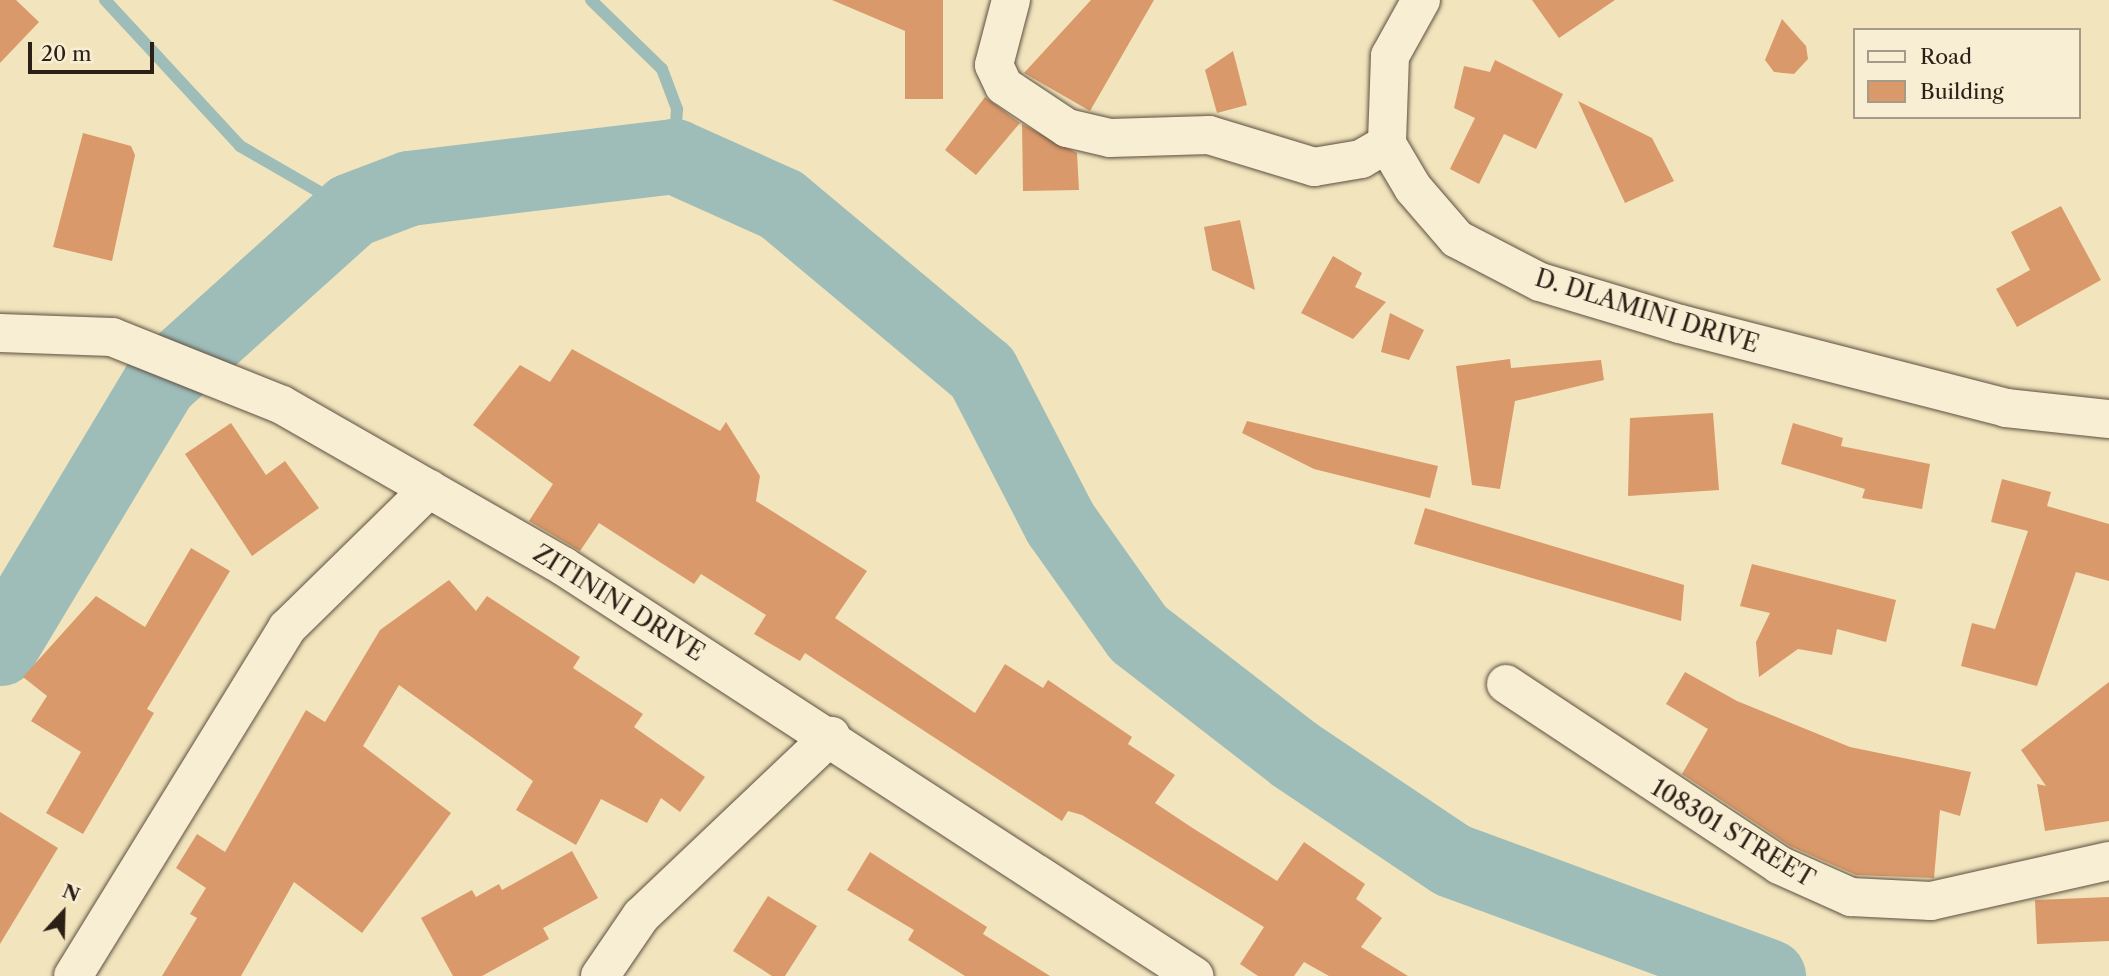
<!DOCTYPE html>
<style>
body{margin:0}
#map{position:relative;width:2109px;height:976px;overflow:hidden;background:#f2e5bd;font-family:"Libre Caslon Text",serif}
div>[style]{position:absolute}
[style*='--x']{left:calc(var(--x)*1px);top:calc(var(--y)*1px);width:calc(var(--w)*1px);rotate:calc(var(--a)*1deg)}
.stream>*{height:12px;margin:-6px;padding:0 6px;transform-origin:6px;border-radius:6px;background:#9ebdb9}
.river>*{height:75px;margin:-37.5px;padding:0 37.5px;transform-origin:37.5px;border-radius:37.5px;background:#9ebdb9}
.building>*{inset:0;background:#da996a}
.roads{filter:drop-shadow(0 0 2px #5e5040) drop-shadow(0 0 2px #5e5040)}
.minor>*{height:38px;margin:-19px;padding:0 19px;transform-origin:19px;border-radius:19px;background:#f7eed4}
span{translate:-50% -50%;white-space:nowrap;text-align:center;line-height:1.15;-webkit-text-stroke:6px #f7eed4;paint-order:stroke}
.street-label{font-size:24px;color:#2c1f16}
.legend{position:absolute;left:1853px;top:28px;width:228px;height:91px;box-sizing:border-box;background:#f7eed4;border:2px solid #a69b88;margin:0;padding:9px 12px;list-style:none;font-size:21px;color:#2c1f16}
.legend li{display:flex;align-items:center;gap:14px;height:35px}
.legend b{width:35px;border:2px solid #a69b88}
.north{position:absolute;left:28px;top:878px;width:70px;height:70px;-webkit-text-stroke:5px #f7eed4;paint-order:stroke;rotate:22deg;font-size:19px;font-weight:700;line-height:28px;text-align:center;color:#2c1f16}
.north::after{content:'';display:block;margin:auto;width:24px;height:32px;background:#2c1f16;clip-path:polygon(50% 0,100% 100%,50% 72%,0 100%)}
.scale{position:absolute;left:28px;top:42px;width:126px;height:32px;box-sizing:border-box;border:4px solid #2c1f16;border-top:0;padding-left:9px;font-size:21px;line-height:24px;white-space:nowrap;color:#2c1f16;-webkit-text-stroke:5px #f7eed4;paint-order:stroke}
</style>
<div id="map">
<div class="stream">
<i style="--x:105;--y:0;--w:199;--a:47.2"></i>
<i style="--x:240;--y:146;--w:128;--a:30"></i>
<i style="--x:591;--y:0;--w:99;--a:44.2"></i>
<i style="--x:662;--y:69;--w:43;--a:69.4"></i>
<i style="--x:677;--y:109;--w:47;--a:93.7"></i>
</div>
<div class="river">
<i style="--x:0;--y:648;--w:309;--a:-59"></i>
<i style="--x:159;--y:383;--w:258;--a:-42"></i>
<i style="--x:351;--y:210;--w:62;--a:-20.8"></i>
<i style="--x:409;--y:188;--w:267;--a:-6.9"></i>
<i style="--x:674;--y:156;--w:117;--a:24.2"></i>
<i style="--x:781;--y:204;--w:262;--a:39.9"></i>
<i style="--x:982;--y:372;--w:170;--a:62.7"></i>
<i style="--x:1060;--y:523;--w:135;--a:54.7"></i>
<i style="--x:1138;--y:633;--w:197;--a:37.8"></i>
<i style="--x:1294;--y:754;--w:190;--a:33.9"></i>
<i style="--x:1452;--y:860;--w:337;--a:20.2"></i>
</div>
<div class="building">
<i style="clip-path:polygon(0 0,16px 0,39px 22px,0 63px)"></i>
<i style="clip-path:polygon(832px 0,943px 0,943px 99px,905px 99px,905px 31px)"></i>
<i style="clip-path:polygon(1091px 0,1154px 0,1090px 111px,1024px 73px)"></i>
<i style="clip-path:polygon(1532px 0,1615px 0,1559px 38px)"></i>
<i style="clip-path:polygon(1782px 19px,1806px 46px,1808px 59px,1794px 74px,1774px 72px,1765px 60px)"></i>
<i style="clip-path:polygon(1233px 51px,1247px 105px,1217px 113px,1205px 70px)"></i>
<i style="clip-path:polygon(1495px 60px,1563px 94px,1536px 149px,1504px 134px,1479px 184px,1450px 169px,1475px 118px,1454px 108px,1464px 66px,1490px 72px)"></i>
<i style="clip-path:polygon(985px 97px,1020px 123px,976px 175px,945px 150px)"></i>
<i style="clip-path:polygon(1578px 101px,1652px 138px,1674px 181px,1625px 203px)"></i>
<i style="clip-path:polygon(1022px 124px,1077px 153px,1079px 190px,1023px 191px)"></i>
<i style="clip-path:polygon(83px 133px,131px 146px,135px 155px,112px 261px,53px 247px)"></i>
<i style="clip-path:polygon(2061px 206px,2101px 280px,2017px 327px,1996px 289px,2030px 270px,2011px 232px)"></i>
<i style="clip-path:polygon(1240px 220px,1255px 290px,1212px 270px,1204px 227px)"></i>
<i style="clip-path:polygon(1333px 256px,1362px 273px,1355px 287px,1386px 302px,1353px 339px,1301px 313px)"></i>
<i style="clip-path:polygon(1390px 313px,1424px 330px,1409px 360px,1381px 352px)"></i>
<i style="clip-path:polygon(572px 349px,720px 431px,726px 422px,760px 476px,756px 501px,867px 571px,835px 618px,975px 713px,1005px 664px,1043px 688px,1048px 680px,1132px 737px,1128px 744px,1175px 775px,1155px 803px,1191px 827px,1277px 881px,1304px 842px,1365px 884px,1356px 899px,1382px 918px,1361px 947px,1408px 976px,1329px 976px,1304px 962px,1294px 976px,1258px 976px,1240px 964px,1264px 927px,1082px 815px,1068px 811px,1062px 821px,805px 653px,800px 661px,754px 634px,766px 615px,701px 574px,694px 584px,599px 523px,580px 551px,529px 521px,553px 484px,473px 425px,520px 365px,550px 382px)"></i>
<i style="clip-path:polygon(1510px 359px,1511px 368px,1601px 360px,1604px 380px,1515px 401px,1500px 489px,1472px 485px,1456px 366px)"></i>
<i style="clip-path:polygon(1713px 413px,1719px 490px,1628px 496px,1630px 418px)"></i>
<i style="clip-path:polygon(1247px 421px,1438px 466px,1430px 498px,1314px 469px,1242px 433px)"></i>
<i style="clip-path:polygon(231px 423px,266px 475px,285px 461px,319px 508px,252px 556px,185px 454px)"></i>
<i style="clip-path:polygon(1793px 423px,1843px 438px,1841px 446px,1930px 464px,1922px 509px,1862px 498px,1865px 489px,1781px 464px)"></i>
<i style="clip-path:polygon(2002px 479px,2051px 492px,2047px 506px,2109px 524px,2109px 581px,2076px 572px,2037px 686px,1961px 666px,1972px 623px,1995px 629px,2028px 531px,1991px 522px)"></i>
<i style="clip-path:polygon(1425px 508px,1684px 585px,1681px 621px,1414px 544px)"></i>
<i style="clip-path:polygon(191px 548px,230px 571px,147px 709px,154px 713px,83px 834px,46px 813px,81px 752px,31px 721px,47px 696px,23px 677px,96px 596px,145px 627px)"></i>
<i style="clip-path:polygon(1752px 564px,1896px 600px,1886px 642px,1837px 629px,1832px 655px,1798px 649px,1759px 677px,1756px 642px,1770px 613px,1740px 606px)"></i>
<i style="clip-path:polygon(449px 580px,476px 611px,487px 596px,580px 657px,573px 668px,643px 714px,634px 727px,705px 777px,680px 812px,661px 798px,647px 823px,601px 799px,576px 845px,516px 810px,533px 781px,399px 685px,363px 746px,451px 813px,362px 933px,294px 882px,241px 976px,162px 976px,197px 918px,190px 914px,206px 888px,176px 868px,197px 834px,225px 852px,306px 710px,325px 722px,380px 630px)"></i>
<i style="clip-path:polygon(1685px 672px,1737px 701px,1850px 747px,1971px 772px,1960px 816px,1940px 810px,1934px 878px,1856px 875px,1790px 846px,1682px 774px,1708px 729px,1666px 704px)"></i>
<i style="clip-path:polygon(2109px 682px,2109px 821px,2045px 831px,2037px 784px,2046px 786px,2021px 750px)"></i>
<i style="clip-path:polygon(0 812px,58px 848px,0 944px)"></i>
<i style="clip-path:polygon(572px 851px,598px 898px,543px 928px,549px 939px,482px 976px,453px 976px,421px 918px,472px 890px,476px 897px,499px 884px,502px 890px)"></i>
<i style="clip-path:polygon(870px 852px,987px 927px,983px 934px,1050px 976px,965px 976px,908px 940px,914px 930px,847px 890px)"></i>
<i style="clip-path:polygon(768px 896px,817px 926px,785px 976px,772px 976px,733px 951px)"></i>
<i style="clip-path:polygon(2109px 897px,2109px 941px,2037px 944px,2035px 900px)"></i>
</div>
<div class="roads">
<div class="minor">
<i style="--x:1011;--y:0;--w:67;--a:104.7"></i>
<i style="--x:994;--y:65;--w:23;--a:65"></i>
<i style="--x:1004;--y:86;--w:76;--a:33.7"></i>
<i style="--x:1067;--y:128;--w:44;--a:13.1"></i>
<i style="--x:1110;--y:138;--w:99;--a:-1.7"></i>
<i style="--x:1209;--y:135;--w:110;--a:16.9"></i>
<i style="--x:1314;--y:167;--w:48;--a:-9.7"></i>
<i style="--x:1361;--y:159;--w:30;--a:-30"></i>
<i style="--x:1421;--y:0;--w:64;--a:119"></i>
<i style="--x:1390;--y:56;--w:88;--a:92"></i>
<i style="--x:1387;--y:144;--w:51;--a:59.4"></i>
<i style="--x:1413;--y:188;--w:67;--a:49.2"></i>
<i style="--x:1457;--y:239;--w:93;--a:27.4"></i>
<i style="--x:1540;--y:282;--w:146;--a:16.7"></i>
<i style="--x:1680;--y:324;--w:337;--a:14.4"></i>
<i style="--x:2006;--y:408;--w:104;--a:6.1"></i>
<i style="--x:0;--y:333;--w:112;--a:2"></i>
<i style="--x:112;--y:337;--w:183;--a:21.8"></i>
<i style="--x:282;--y:405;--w:324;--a:29.8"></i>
<i style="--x:563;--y:566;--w:753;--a:33.01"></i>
<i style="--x:1506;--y:684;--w:328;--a:33.5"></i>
<i style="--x:1779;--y:865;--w:79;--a:24"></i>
<i style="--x:1851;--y:897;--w:80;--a:2.9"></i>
<i style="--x:1931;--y:901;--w:182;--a:-12.7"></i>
<i style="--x:73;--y:976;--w:409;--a:-58.4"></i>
<i style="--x:287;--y:628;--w:199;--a:-44.4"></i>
<i style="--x:600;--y:976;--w:73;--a:-55.7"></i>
<i style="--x:641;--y:916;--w:262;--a:-43.5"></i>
</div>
</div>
<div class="street-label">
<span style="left:1647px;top:311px;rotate:17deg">D. DLAMINI DRIVE</span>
<span style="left:619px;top:603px;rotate:32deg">ZITININI DRIVE</span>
<span style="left:1733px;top:833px;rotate:31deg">108301 STREET</span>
</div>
<ul class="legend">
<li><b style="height:9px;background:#f7eed4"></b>Road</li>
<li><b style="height:19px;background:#da996a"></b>Building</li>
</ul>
<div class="north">N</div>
<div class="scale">20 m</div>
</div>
